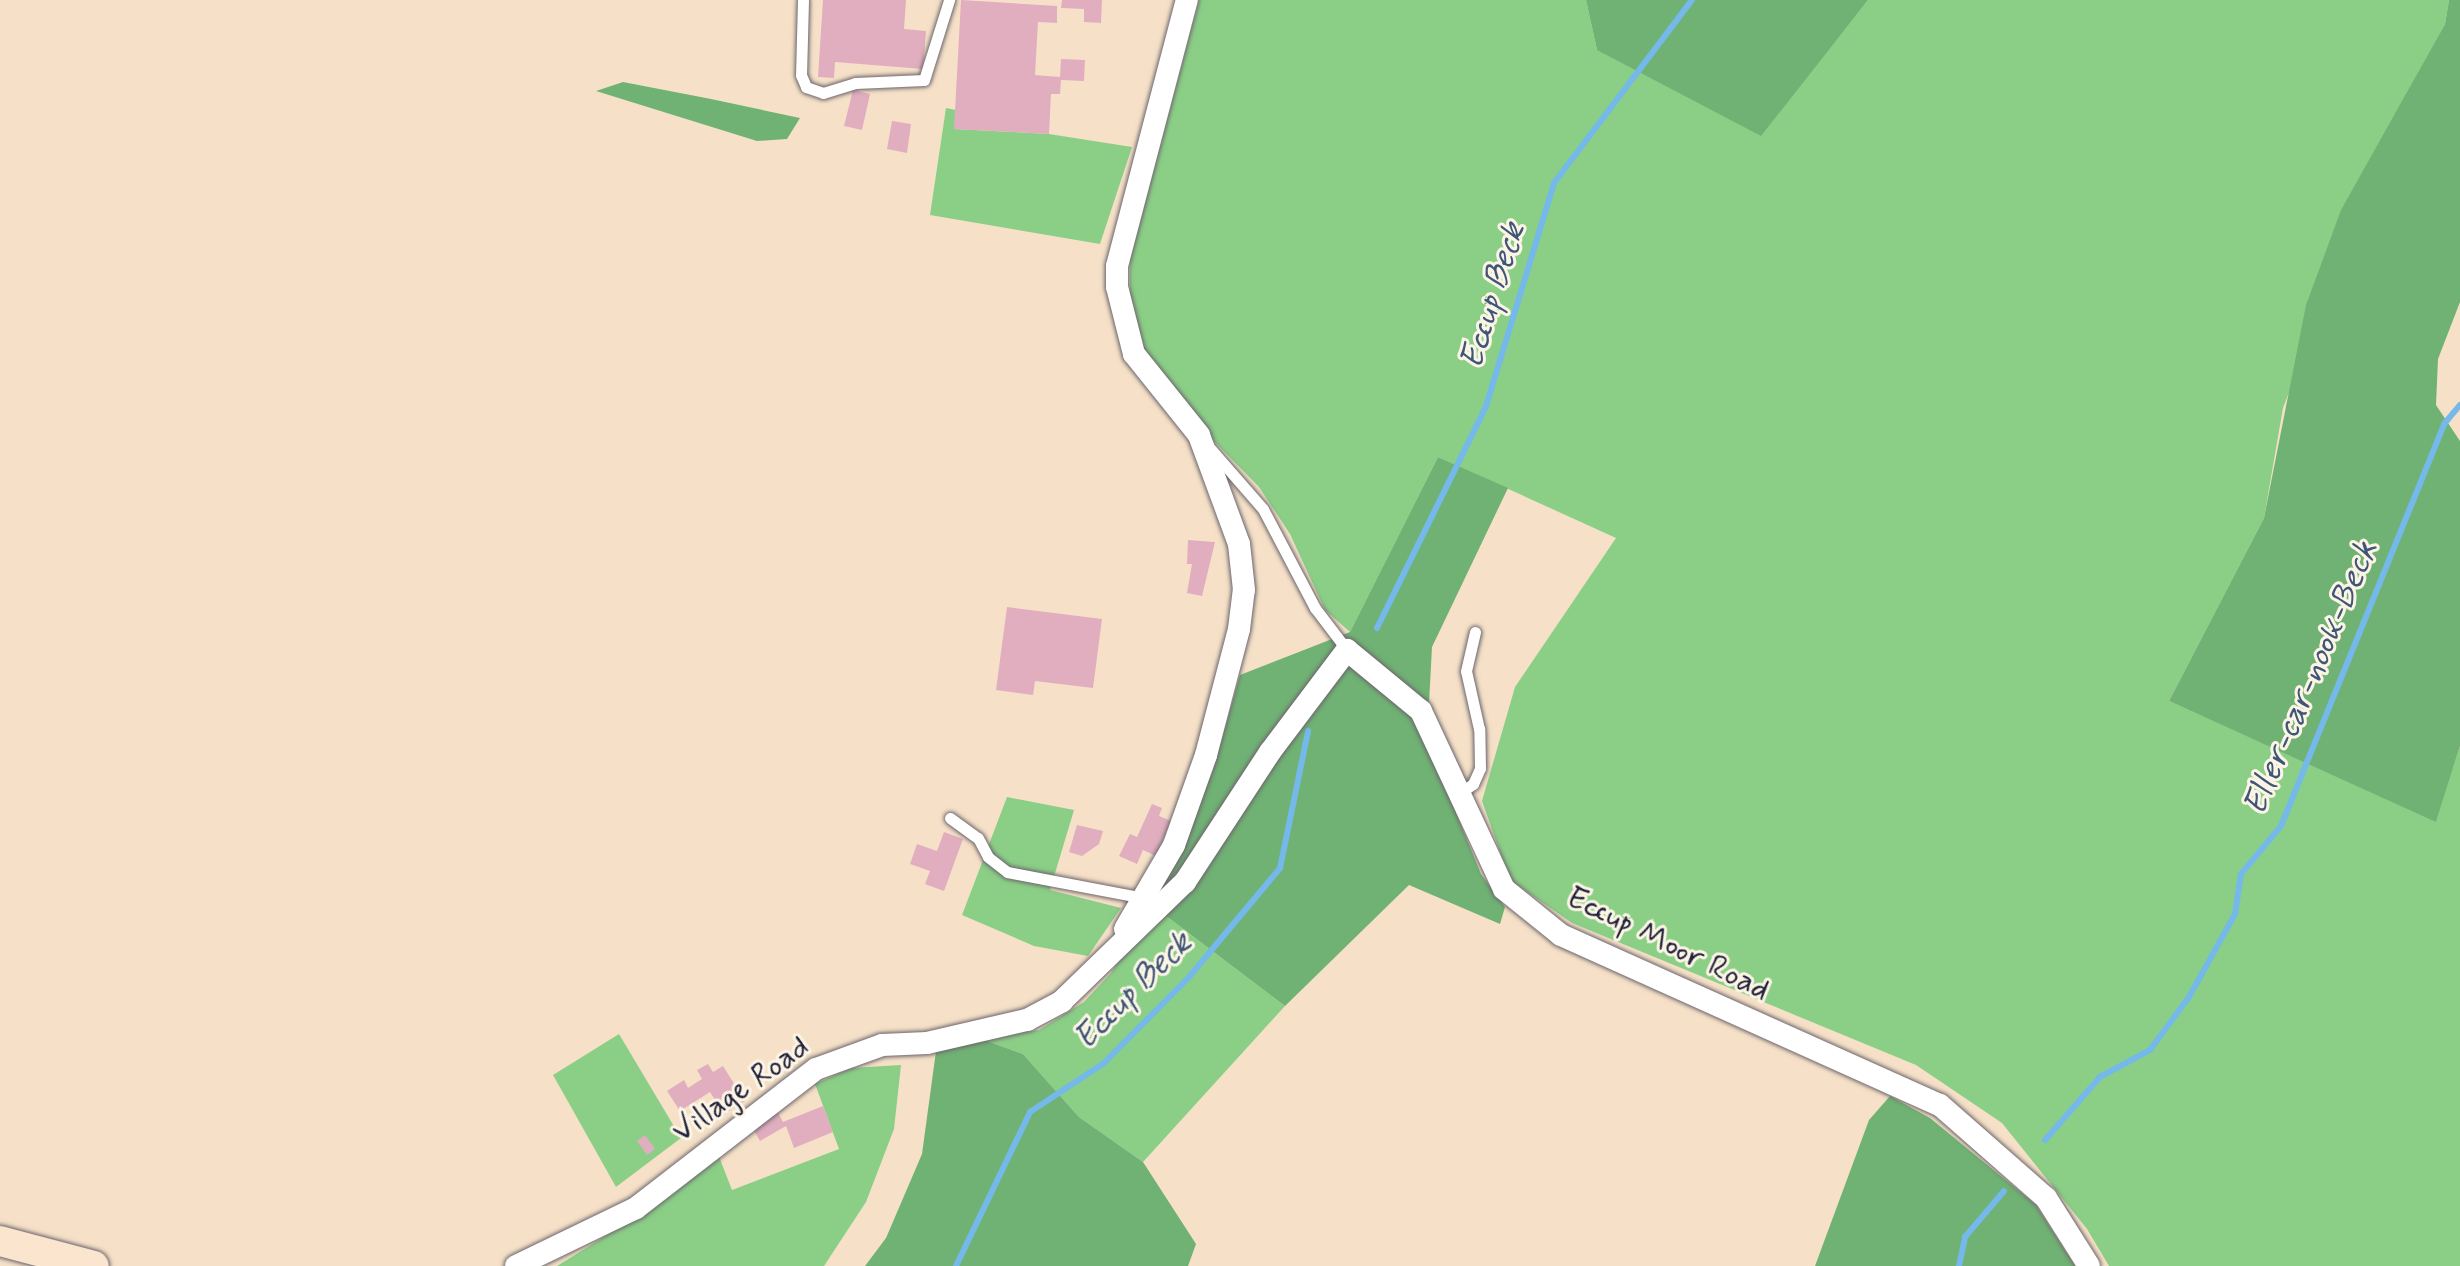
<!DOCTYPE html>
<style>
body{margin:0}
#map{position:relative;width:2460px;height:1266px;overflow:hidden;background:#f6e1c8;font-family:Mynerve,sans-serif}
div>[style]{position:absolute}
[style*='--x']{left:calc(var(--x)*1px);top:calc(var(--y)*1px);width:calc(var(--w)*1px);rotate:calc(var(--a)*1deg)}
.green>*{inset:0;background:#8bcf87}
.forest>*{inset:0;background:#70b274}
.stream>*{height:6px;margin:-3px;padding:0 3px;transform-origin:3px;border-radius:3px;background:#75b8ea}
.building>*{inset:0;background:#e0aebf}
.roads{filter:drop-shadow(0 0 2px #6c656c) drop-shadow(0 0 2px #6c656c)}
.lane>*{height:11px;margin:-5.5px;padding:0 5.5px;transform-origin:5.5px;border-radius:5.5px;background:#fff}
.street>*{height:22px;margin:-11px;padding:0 11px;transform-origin:11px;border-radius:11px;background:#fff}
.secondary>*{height:30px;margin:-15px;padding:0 15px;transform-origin:15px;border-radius:15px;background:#fce5cf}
span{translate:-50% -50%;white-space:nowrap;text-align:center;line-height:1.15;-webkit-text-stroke:6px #fcf5e5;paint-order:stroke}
.street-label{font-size:32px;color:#22223b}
.water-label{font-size:34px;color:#3f5678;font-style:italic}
</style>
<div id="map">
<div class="green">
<i style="clip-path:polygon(1199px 0,1586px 0,1597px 50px,1827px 51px,1868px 0,2449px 0,2445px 24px,2397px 111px,2283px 408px,2264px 518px,2169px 701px,2436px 821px,2460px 746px,2460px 1266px,2109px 1266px,2087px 1229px,2002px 1123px,1916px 1065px,1572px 923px,1510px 880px,1482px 801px,1515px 687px,1616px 538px,1438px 457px,1350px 632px,1325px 610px,1290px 534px,1259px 487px,1199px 426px,1142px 351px,1130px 312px,1130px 260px)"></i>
<i style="clip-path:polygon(946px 108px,956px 110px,955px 129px,1049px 134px,1132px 147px,1100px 244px,930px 215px)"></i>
<i style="clip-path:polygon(1007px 797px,1074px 810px,1050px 890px,1121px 908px,1088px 956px,1034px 946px,962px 915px)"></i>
<i style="clip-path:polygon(1153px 906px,1285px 1006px,1143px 1162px,1079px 1117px,1023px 1054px,979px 1038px,1039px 1030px,1084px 1002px,1111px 973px)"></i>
<i style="clip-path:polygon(619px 1034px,681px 1138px,616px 1187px,553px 1075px)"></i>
<i style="clip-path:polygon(901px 1065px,894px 1129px,866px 1202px,824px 1266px,557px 1266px,662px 1201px,718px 1154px,732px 1190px,839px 1149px,815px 1084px,851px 1068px)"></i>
</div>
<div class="forest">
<i style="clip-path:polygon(1586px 0,1868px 0,1761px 136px,1597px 50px)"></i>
<i style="clip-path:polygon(2449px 0,2460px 0,2460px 302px,2438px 359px,2436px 405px,2460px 441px,2460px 746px,2436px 822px,2169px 701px,2264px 518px,2306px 305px,2341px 210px,2445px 24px)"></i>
<i style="clip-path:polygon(623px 82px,711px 99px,800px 118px,787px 139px,757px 141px,596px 91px)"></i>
<i style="clip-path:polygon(1438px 457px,1508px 488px,1432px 647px,1427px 742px,1481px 874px,1505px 907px,1500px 924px,1409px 885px,1285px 1006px,1153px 906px,1213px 770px,1240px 675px,1350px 632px)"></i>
<i style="clip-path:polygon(979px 1038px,1023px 1054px,1079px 1117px,1143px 1162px,1196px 1244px,1188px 1266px,865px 1266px,886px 1238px,922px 1154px,936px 1051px)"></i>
<i style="clip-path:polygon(1890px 1096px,1930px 1118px,2036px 1205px,2075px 1266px,1815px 1266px,1869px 1120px)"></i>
</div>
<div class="stream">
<i style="--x:1377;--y:628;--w:247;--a:-63.8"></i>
<i style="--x:1486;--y:406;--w:233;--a:-73"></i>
<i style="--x:1554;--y:183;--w:229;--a:-53"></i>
<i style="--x:2045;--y:1140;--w:84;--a:-48.9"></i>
<i style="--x:2100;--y:1077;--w:57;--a:-28.4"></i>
<i style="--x:2150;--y:1050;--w:66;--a:-53.7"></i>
<i style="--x:2189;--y:997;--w:95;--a:-61"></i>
<i style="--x:2235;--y:914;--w:40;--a:-81.5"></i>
<i style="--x:2241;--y:874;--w:62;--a:-50.2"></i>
<i style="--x:2281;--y:826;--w:434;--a:-67.9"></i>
<i style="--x:2444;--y:424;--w:25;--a:-50"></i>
<i style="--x:956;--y:1266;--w:171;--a:-64.3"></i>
<i style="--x:1030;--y:1112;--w:89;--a:-33.5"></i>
<i style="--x:1104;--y:1063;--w:121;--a:-45.3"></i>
<i style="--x:1189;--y:977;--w:142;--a:-50.1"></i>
<i style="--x:1280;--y:868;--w:140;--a:-78.4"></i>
<i style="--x:1959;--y:1266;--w:30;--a:-78"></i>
<i style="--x:1965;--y:1237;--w:60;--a:-49.7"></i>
</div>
<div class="building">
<i style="clip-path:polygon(823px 0,906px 0,904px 29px,926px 31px,923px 69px,835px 62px,834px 78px,818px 77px)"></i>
<i style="clip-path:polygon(961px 0,1057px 6px,1057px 23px,1038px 22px,1035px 75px,1060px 77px,1061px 59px,1085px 60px,1084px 81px,1061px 80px,1060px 94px,1051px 94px,1049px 134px,954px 129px)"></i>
<i style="clip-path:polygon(1062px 0,1102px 0,1101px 23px,1084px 22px,1084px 9px,1061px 8px)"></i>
<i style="clip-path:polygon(853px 90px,870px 94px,862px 130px,844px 126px)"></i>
<i style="clip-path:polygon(892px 121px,911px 124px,907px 153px,887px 149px)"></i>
<i style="clip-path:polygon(1188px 540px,1215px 542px,1202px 596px,1187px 593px,1192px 564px,1187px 564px)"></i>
<i style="clip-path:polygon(1007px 607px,1102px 619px,1093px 688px,1035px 681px,1033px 695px,996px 690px)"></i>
<i style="clip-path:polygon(1152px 804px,1162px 808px,1159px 816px,1171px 821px,1156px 856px,1143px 850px,1137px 864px,1119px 856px,1130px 834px,1137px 837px)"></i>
<i style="clip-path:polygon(1077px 825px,1103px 831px,1099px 844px,1082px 856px,1069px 852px)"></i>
<i style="clip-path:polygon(944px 832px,963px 839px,944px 891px,925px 884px,930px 871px,910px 864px,917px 844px,937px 851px)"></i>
<i style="clip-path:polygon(708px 1064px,713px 1072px,723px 1066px,745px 1101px,724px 1114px,710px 1092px,680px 1111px,667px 1091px,684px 1080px,688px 1088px,702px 1079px,697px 1070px)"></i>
<i style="clip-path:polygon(823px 1106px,833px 1132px,794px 1148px,786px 1126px,760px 1141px,750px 1124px,776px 1109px,783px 1122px)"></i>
<i style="clip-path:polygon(645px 1135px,655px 1149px,647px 1155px,637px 1141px)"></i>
</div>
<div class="roads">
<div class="lane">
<i style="--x:803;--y:0;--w:75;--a:91.5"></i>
<i style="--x:801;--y:75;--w:13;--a:67"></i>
<i style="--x:806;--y:87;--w:18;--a:19"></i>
<i style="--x:823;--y:93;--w:34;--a:-17"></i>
<i style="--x:855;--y:83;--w:69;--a:-2.5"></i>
<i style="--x:924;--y:80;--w:84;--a:-72.6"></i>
<i style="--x:1209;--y:447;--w:82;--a:48.9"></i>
<i style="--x:1263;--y:509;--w:112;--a:62.3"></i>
<i style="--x:1315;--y:608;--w:53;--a:52.7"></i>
<i style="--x:1460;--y:793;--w:16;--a:-35"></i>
<i style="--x:1473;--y:784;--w:17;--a:-66"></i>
<i style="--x:1480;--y:768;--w:39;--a:-91"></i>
<i style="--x:1479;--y:729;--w:59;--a:-102.6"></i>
<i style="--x:1466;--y:671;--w:40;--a:-77"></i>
<i style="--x:950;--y:818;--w:34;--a:36"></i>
<i style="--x:978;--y:838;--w:21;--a:62"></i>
<i style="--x:988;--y:857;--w:24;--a:38"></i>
<i style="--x:1007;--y:872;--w:139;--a:10.7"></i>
</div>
<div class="street">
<i style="--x:1125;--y:929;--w:97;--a:-59.7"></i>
<i style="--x:1174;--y:845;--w:96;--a:-70.4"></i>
<i style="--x:1206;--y:755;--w:130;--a:-75.3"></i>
<i style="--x:1239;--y:629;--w:39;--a:-83"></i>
<i style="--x:1244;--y:590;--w:46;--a:-96.2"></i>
<i style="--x:1239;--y:544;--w:116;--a:-110.2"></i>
<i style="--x:1199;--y:435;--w:104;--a:-128.7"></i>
<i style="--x:1134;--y:354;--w:69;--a:-104.2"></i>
<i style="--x:1117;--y:287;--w:21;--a:-90"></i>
<i style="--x:1117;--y:266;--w:275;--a:-75.3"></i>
<i style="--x:516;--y:1266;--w:133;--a:-25.8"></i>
<i style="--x:636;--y:1208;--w:227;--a:-37.7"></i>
<i style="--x:816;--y:1069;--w:70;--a:-20"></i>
<i style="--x:882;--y:1045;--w:45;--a:-2.5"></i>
<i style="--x:927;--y:1043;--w:103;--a:-13"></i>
<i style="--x:1027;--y:1020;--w:40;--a:-28"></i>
<i style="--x:1062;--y:1001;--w:171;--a:-44.1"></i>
<i style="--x:1185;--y:882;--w:155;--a:-56.8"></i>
<i style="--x:1270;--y:752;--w:128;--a:-53"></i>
<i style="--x:1347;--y:650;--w:96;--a:39.5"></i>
<i style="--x:1421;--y:711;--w:196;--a:65"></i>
<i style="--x:1504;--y:889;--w:73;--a:38.9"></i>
<i style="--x:1561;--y:935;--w:415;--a:24.2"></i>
<i style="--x:1940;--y:1105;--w:141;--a:41.3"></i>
<i style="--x:2046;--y:1198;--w:80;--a:57.7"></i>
</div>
<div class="secondary">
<i style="--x:0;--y:1241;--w:97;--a:14.9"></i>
</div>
</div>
<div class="street-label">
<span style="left:1668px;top:944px;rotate:26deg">Eccup Moor Road</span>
<span style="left:741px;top:1090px;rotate:-35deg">Village Road</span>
</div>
<div class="water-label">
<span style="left:1493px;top:296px;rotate:-73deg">Eccup Beck</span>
<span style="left:2311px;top:678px;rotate:-67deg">Eller-car-nook-Beck</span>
<span style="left:1133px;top:991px;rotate:-45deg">Eccup Beck</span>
</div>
</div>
